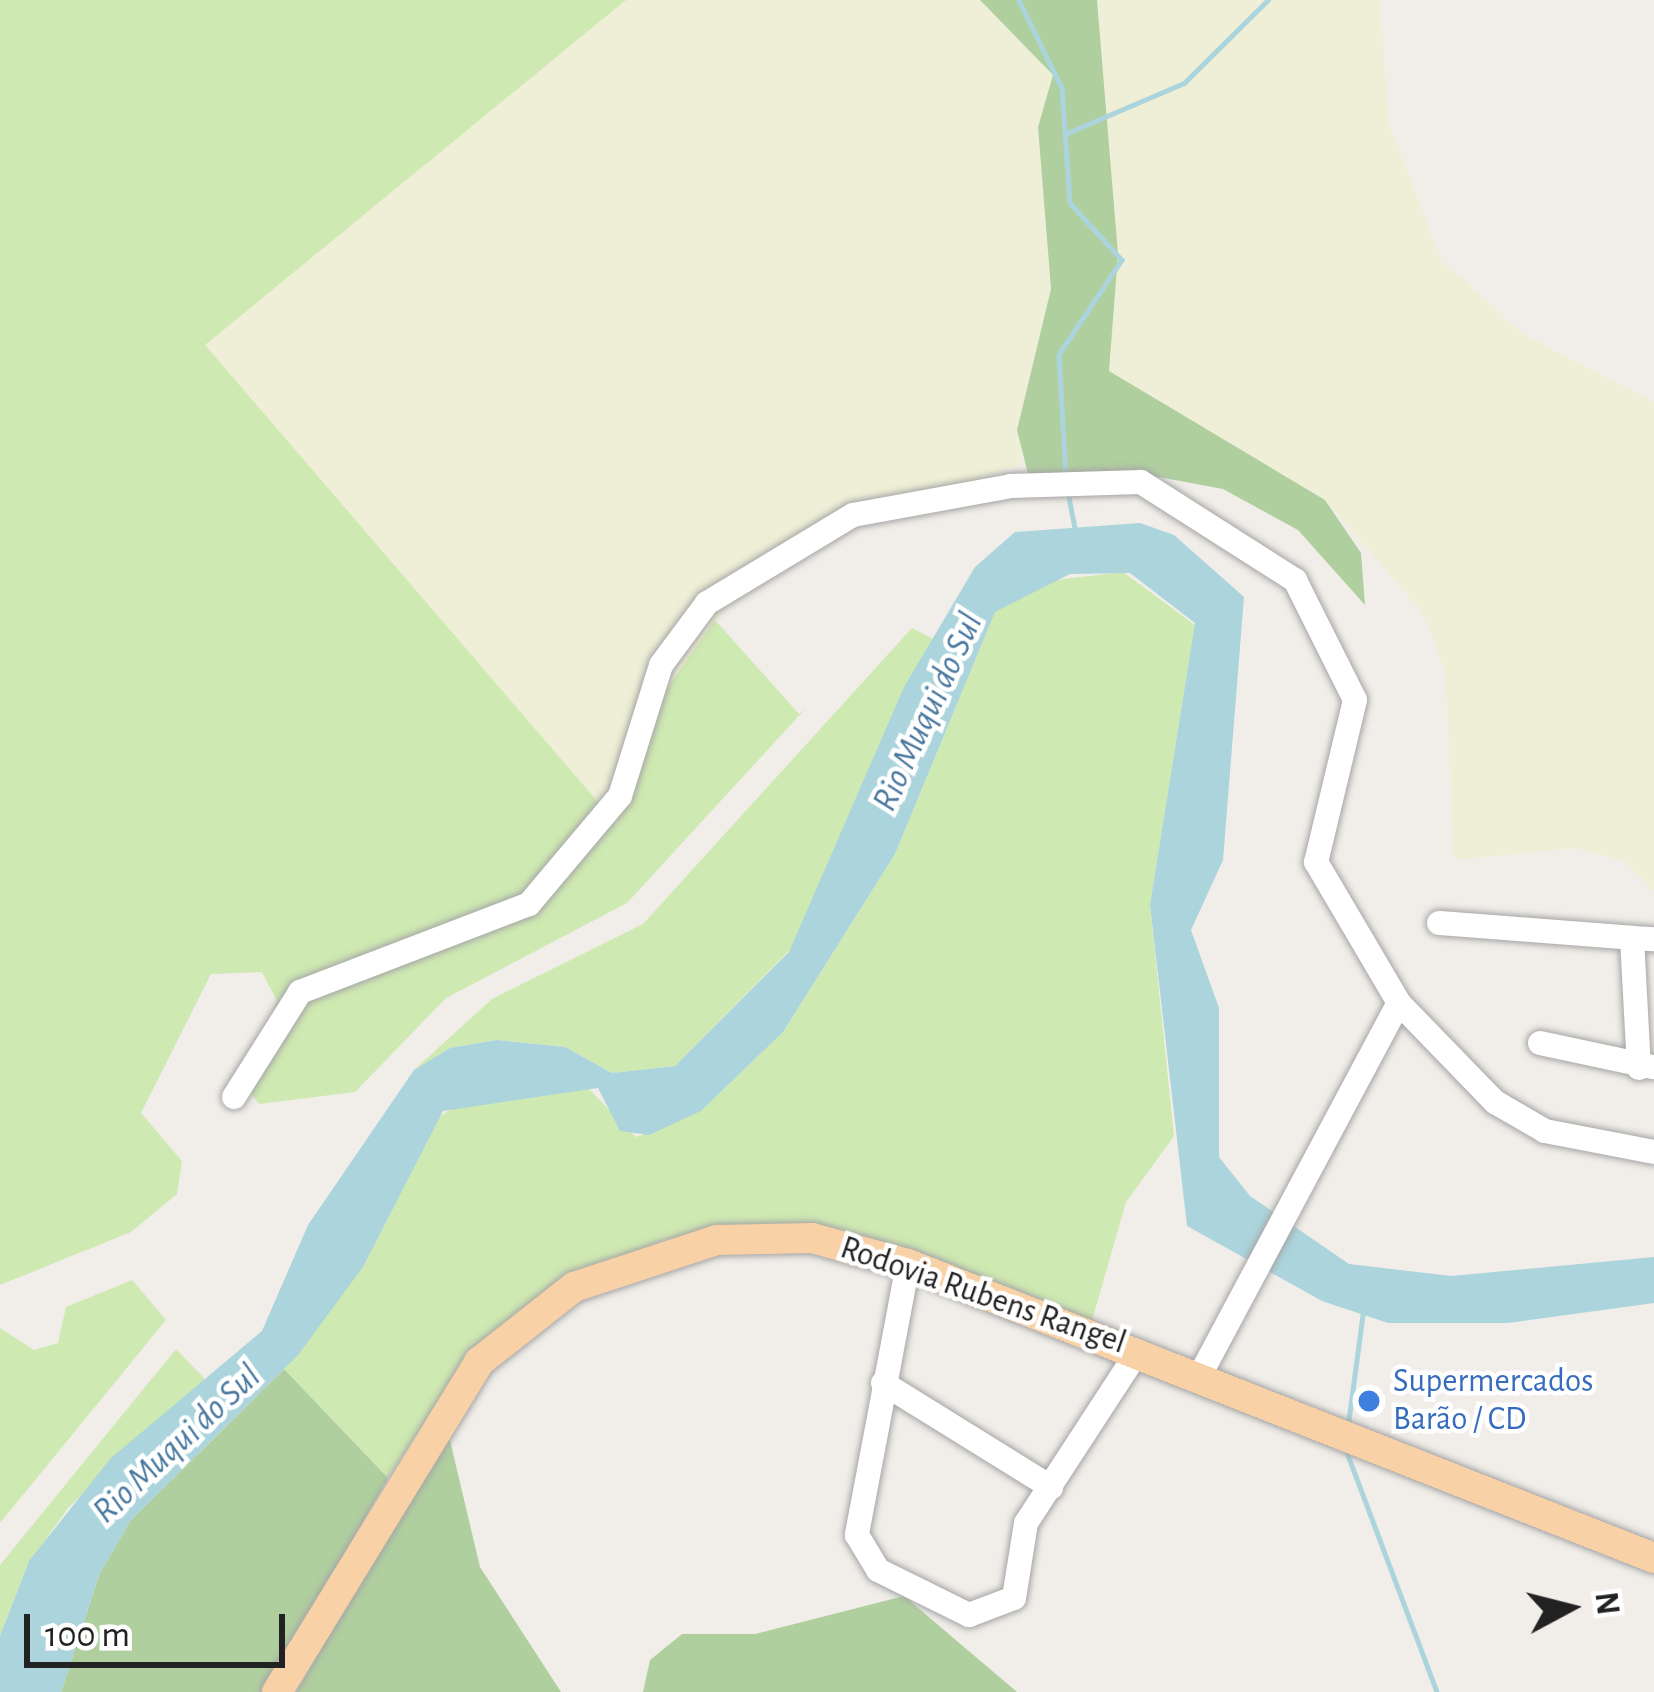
<!DOCTYPE html>
<meta charset="utf-8">
<style>
body{margin:0}
#map{position:relative;width:1654px;height:1692px;overflow:hidden;background:#f1eee9;font-family:"Alegreya Sans",sans-serif}
div>[style]{position:absolute}
[style*='--x']{left:calc(var(--x)*1px);top:calc(var(--y)*1px);width:calc(var(--w)*1px);rotate:calc(var(--a)*1deg)}
.farmland>*{inset:0;background:#eeefd6}
.grass>*{inset:0;background:#cfe9b2}
.forest>*{inset:0;background:#b0cf9f}
.water>*{inset:0;background:#abd4dd}
.stream>*{height:4.5px;margin:-2.25px;padding:0 2.25px;transform-origin:2.25px;border-radius:2.25px;background:#abd4dd}
.roads{filter:drop-shadow(0 0 3px #a6a6a6) drop-shadow(0 0 3px #a6a6a6)}
.minor>*{height:24px;margin:-12px;padding:0 12px;transform-origin:12px;border-radius:12px;background:#fff}
.major>*{height:30px;margin:-15px;padding:0 15px;transform-origin:15px;border-radius:15px;background:#f9d1a7}
.dots>*{width:33px;height:33px;translate:-50% -50%;box-sizing:border-box;border:6px solid #fff;border-radius:50%}
span{translate:-50% -50%;white-space:nowrap;text-align:center;line-height:1.15;-webkit-text-stroke:9px #fff;paint-order:stroke}
.street-label{font-size:33px;color:#222}
.shop-label{font-size:33px;color:#366cbe}
.left{translate:0 -50%;text-align:left}
.water-label{font-size:36px;color:#4a789f;font-style:italic}
.north{position:absolute;left:1510px;top:1548px;width:120px;height:120px;-webkit-text-stroke:9px #fff;paint-order:stroke;rotate:83deg;font-size:33px;font-weight:700;line-height:48px;text-align:center;color:#222}
.north::after{content:'';display:block;margin:auto;width:42px;height:54px;background:#222;clip-path:polygon(50% 0,100% 100%,50% 72%,0 100%)}
.scale{position:absolute;left:24px;top:1614px;width:261px;height:54px;box-sizing:border-box;border:6px solid #222;border-top:0;padding-left:15px;font-size:36px;line-height:42px;white-space:nowrap;color:#222;-webkit-text-stroke:9px #fff;paint-order:stroke}
</style>
<div id="map">
<div class="farmland">
<i style="clip-path:polygon(626px 0,980px 0,1053px 75px,1038px 127px,1051px 289px,1020px 414px,1021px 464px,835px 531px,729px 604px,664px 693px,616px 823px,204px 345px)"></i>
<i style="clip-path:polygon(1097px 0,1380px 0,1389px 124px,1442px 261px,1525px 335px,1654px 402px,1654px 891px,1624px 861px,1574px 848px,1454px 860px,1445px 670px,1422px 612px,1325px 500px,1109px 372px,1115px 226px)"></i>
</div>
<div class="grass">
<i style="clip-path:polygon(0 0,626px 0,205px 345px,616px 823px,664px 693px,715px 620px,799px 714px,806px 708px,627px 903px,446px 998px,355px 1092px,259px 1104px,243px 1082px,277px 1001px,262px 972px,211px 974px,141px 1113px,182px 1161px,177px 1194px,131px 1232px,0 1285px)"></i>
<i style="clip-path:polygon(1123px 572px,1195px 625px,1150px 905px,1174px 1136px,1126px 1202px,1091px 1324px,877px 1240px,810px 1228px,666px 1239px,546px 1291px,446px 1389px,388px 1478px,284px 1369px,363px 1267px,439px 1117px,459px 1104px,587px 1087px,636px 1137px,701px 1111px,783px 1032px,895px 854px,995px 612px,1039px 582px)"></i>
<i style="clip-path:polygon(912px 628px,937px 641px,904px 687px,794px 946px,675px 1066px,612px 1073px,565px 1047px,497px 1040px,450px 1048px,414px 1070px,492px 999px,643px 924px)"></i>
<i style="clip-path:polygon(132px 1280px,166px 1320px,0 1523px,0 1328px,34px 1350px,58px 1343px,66px 1307px)"></i>
<i style="clip-path:polygon(176px 1349px,205px 1379px,68px 1508px,27px 1566px,0 1636px,0 1565px)"></i>
</div>
<div class="forest">
<i style="clip-path:polygon(980px 0,1097px 0,1118px 254px,1109px 371px,1325px 500px,1361px 553px,1365px 605px,1298px 530px,1223px 489px,1148px 475px,1032px 490px,1017px 430px,1051px 289px,1038px 127px,1053px 75px)"></i>
<i style="clip-path:polygon(284px 1369px,388px 1478px,266px 1692px,61px 1692px,99px 1575px,130px 1521px)"></i>
<i style="clip-path:polygon(448px 1432px,480px 1567px,561px 1692px,296px 1692px)"></i>
<i style="clip-path:polygon(904px 1596px,1017px 1692px,643px 1692px,650px 1660px,682px 1634px,755px 1634px)"></i>
</div>
<div class="water">
<i style="clip-path:polygon(1140px 523px,1174px 535px,1244px 597px,1223px 860px,1191px 930px,1219px 1008px,1219px 1157px,1250px 1196px,1349px 1264px,1451px 1276px,1654px 1257px,1654px 1303px,1508px 1323px,1388px 1323px,1322px 1301px,1187px 1226px,1150px 905px,1195px 623px,1130px 573px,1070px 574px,995px 612px,895px 854px,783px 1032px,701px 1111px,649px 1135px,620px 1131px,598px 1088px,443px 1111px,363px 1267px,298px 1355px,130px 1521px,99px 1575px,61px 1692px,0 1692px,0 1636px,29px 1561px,110px 1459px,262px 1331px,308px 1225px,414px 1070px,450px 1048px,497px 1040px,565px 1047px,612px 1073px,675px 1066px,789px 952px,904px 687px,975px 567px,1015px 532px)"></i>
</div>
<div class="stream">
<i style="--x:1019;--y:0;--w:98;--a:64"></i>
<i style="--x:1062;--y:88;--w:115;--a:86"></i>
<i style="--x:1070;--y:203;--w:77;--a:47.6"></i>
<i style="--x:1122;--y:260;--w:114;--a:123.6"></i>
<i style="--x:1059;--y:355;--w:120;--a:86.7"></i>
<i style="--x:1065;--y:134;--w:129;--a:-23.2"></i>
<i style="--x:1184;--y:83;--w:118;--a:-44.7"></i>
<i style="--x:1068;--y:492;--w:37;--a:79"></i>
<i style="--x:1348;--y:1424;--w:114;--a:-82.4"></i>
<i style="--x:1345;--y:1447;--w:262;--a:69.4"></i>
</div>
<div class="roads">
<div class="minor">
<i style="--x:1439;--y:923;--w:194;--a:4.4"></i>
<i style="--x:1540;--y:1043;--w:115;--a:12.1"></i>
<i style="--x:1639;--y:1068;--w:130;--a:-93.1"></i>
<i style="--x:1632;--y:938;--w:22;--a:3"></i>
<i style="--x:234;--y:1097;--w:124;--a:-57.8"></i>
<i style="--x:300;--y:992;--w:245;--a:-21"></i>
<i style="--x:529;--y:904;--w:141;--a:-49.9"></i>
<i style="--x:620;--y:796;--w:137;--a:-72.6"></i>
<i style="--x:661;--y:665;--w:77;--a:-53.4"></i>
<i style="--x:707;--y:603;--w:170;--a:-31.1"></i>
<i style="--x:853;--y:515;--w:161;--a:-10.4"></i>
<i style="--x:1011;--y:486;--w:130;--a:-1.8"></i>
<i style="--x:1141;--y:482;--w:183;--a:32.5"></i>
<i style="--x:1295;--y:580;--w:134;--a:63.4"></i>
<i style="--x:1355;--y:700;--w:167;--a:103.5"></i>
<i style="--x:1316;--y:862;--w:164;--a:59.5"></i>
<i style="--x:908;--y:1264;--w:276;--a:100.7"></i>
<i style="--x:857;--y:1535;--w:41;--a:59"></i>
<i style="--x:878;--y:1570;--w:102;--a:26.3"></i>
<i style="--x:969;--y:1615;--w:48;--a:-20.7"></i>
<i style="--x:1014;--y:1598;--w:76;--a:-80.9"></i>
<i style="--x:1026;--y:1523;--w:205;--a:-56.9"></i>
<i style="--x:1199;--y:1377;--w:424;--a:-61.9"></i>
<i style="--x:1399;--y:1003;--w:138;--a:45.9"></i>
<i style="--x:1495;--y:1102;--w:58;--a:30.1"></i>
<i style="--x:1545;--y:1131;--w:111;--a:10.9"></i>
<i style="--x:883;--y:1383;--w:198;--a:31.8"></i>
</div>
<div class="major">
<i style="--x:277;--y:1692;--w:387;--a:-58.5"></i>
<i style="--x:479;--y:1362;--w:121;--a:-38.3"></i>
<i style="--x:574;--y:1287;--w:151;--a:-18.2"></i>
<i style="--x:717;--y:1240;--w:95;--a:-1.2"></i>
<i style="--x:812;--y:1238;--w:99;--a:15.2"></i>
<i style="--x:908;--y:1264;--w:802;--a:21.51"></i>
</div>
</div>
<div class="dots">
<i style="left:1369px;top:1401px;background:#3f7fe0"></i>
</div>
<div class="street-label">
<span style="left:983px;top:1296px;rotate:19deg">Rodovia Rubens Rangel</span>
</div>
<div class="shop-label">
<span class="left" style="left:1393px;top:1401px">Supermercados<br>Barão / CD</span>
</div>
<div class="water-label">
<span style="left:928px;top:712px;rotate:-65deg">Rio Muqui do Sul</span>
<span style="left:177px;top:1444px;rotate:-43deg">Rio Muqui do Sul</span>
</div>
<div class="north">N</div>
<div class="scale">100 m</div>
</div>
